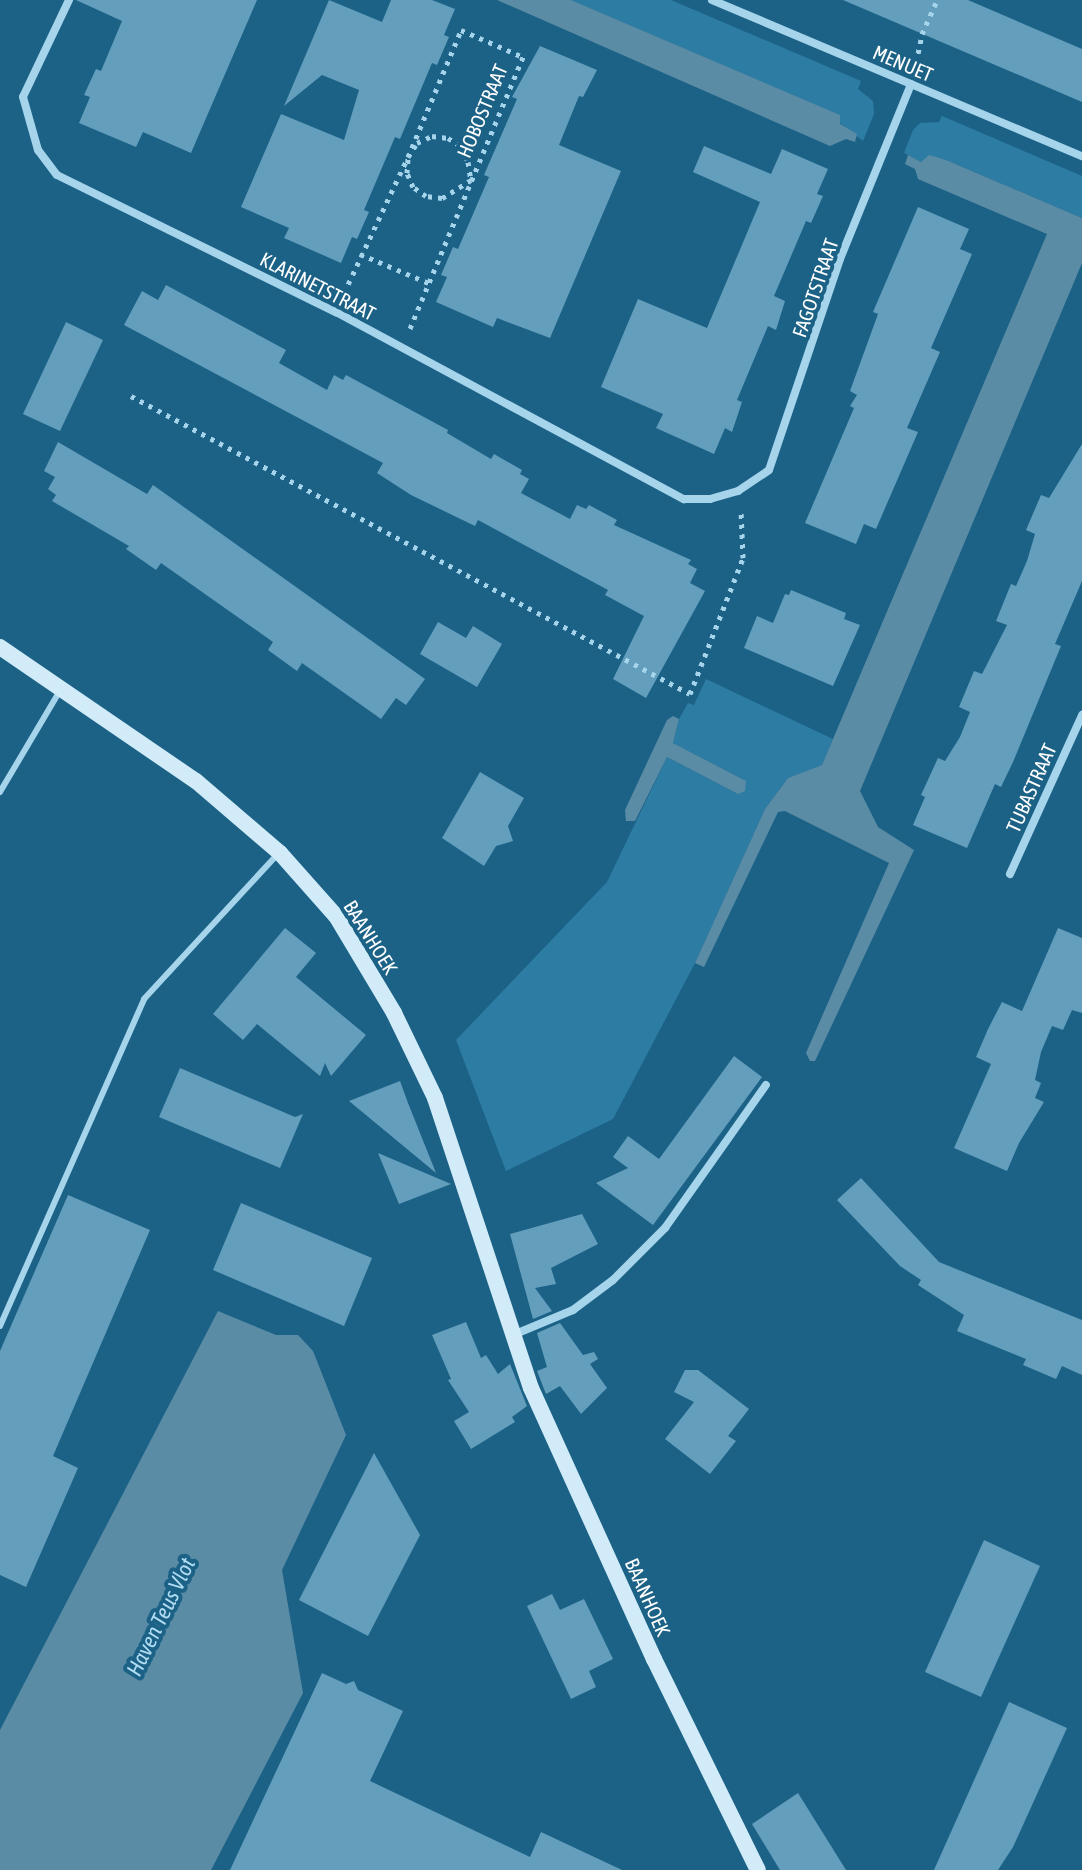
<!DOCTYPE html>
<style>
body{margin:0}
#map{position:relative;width:1082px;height:1870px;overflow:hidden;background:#1c6287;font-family:"Asap Condensed",sans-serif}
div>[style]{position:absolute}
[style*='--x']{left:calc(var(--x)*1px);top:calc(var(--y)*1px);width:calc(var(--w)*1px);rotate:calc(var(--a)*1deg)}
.green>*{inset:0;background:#2d7ca3}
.water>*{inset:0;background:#5b8ca6}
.building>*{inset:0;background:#639ebc}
.path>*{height:5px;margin-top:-2.5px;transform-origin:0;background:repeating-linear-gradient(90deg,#a5d4eb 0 4px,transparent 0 10px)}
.lane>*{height:6px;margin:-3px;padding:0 3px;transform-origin:3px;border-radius:3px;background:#a5d4eb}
.street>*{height:8px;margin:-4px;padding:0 4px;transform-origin:4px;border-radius:4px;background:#a5d4eb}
.secondary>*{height:16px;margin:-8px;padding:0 8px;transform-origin:8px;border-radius:8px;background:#d1ebf8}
span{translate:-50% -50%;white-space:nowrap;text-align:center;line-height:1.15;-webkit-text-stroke:8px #1c6287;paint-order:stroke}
.street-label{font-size:20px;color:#fff}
.water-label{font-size:22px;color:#b1ddf3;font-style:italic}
</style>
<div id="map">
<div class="green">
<i style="clip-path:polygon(571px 0,671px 0,861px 81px,858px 89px,873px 101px,874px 114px,863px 141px,840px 123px,839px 115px)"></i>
<i style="clip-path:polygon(942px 116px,1082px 176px,1082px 218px,946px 160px,921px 162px,904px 153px,913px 130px,920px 123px,939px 122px)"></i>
<i style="clip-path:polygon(706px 679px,833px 739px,822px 765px,788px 778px,765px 809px,695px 963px,613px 1119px,506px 1171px,456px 1040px,607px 882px,667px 757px,738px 794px,744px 780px,673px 743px,679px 719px,688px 703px,694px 705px)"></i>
</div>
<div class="water">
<i style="clip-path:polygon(497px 0,571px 0,840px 115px,840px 124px,857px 134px,855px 142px,846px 139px,830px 146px)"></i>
<i style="clip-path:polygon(908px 155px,921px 162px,929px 155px,946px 160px,1082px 218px,1082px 263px,860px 791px,878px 827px,914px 850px,815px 1061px,810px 1061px,806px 1053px,889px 863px,785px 811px,778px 812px,704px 967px,695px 963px,765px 809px,788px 778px,822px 765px,1047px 234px,918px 179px,915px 169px,905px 164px)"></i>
<i style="clip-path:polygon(673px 716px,679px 719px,673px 743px,746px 781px,745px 791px,738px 794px,667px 757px,635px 821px,626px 821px,625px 810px,667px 720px)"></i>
<i style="clip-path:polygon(218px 1311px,276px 1335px,298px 1335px,313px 1351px,346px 1435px,282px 1570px,303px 1693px,211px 1870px,0 1870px,0 1730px)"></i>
</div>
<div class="building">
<i style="clip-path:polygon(76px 0,257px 0,191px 153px,143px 132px,136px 147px,79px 123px,90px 97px,84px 95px,96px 69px,101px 71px,122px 21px)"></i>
<i style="clip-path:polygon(329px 0,382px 22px,391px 0,432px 0,455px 9px,444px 35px,449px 37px,437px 65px,432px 63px,400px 139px,395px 137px,364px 210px,369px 212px,357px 239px,352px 237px,341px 263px,284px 238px,289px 228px,241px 207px,281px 114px,344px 140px,359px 90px,322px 75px,284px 106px)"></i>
<i style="clip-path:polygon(843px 0,968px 0,1082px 49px,1082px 102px)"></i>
<i style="clip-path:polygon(540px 46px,597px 70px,583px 97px,579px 96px,559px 145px,621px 171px,550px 338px,497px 318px,493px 327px,436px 302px,447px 277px,441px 275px,453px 247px,458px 249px,489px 177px,484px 175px,517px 99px,512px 97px)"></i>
<i style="clip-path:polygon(704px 146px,771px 174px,782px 149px,828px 169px,817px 194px,823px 196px,811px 223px,806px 221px,774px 296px,785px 301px,776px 330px,768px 326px,737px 400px,742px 402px,732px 432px,725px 428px,714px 454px,656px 428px,663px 414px,601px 387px,638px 299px,707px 328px,739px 252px,760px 202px,693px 172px)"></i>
<i style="clip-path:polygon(918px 207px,969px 229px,960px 249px,972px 254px,931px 348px,940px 352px,907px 428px,918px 432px,876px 529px,864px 524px,856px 544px,805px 523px,854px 408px,850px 406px,857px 395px,850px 391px,878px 314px,873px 312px)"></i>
<i style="clip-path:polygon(166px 285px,286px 350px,279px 363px,327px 390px,334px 375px,343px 380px,346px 375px,448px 430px,447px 433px,491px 459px,494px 454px,522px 470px,520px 474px,529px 479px,521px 493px,570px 519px,577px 505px,586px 509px,589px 505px,617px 520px,614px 525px,691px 560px,688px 564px,697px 569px,690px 583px,705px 591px,646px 698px,613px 679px,644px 616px,605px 595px,608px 590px,478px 520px,475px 526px,411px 495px,377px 473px,383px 463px,124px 325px,142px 291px,158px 300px)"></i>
<i style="clip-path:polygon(66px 322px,103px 340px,60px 431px,23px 414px)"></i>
<i style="clip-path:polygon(58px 442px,147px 494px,153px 485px,425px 679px,406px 705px,396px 698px,381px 719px,302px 663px,297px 671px,268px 650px,273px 642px,161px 563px,156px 570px,126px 549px,129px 546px,52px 501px,56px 495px,48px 489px,55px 477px,44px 471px)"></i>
<i style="clip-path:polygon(1082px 444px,1082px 581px,1055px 644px,1061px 646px,1013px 762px,1001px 787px,995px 784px,967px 848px,913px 825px,925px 797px,921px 795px,938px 758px,945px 761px,960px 737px,970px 712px,959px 707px,974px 671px,982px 674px,1007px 625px,996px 621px,1011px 584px,1016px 586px,1027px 561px,1035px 534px,1026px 530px,1041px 495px,1049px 498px)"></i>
<i style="clip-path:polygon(791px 590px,846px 613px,844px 619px,860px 625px,833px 686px,744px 648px,757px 616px,773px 623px,785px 594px,789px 595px)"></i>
<i style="clip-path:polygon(438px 622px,466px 638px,473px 626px,502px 644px,477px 687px,420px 654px)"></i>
<i style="clip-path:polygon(480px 772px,524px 798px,508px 826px,513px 841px,496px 846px,484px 866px,442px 838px)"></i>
<i style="clip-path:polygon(285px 928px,316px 953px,296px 977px,366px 1035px,331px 1076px,325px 1063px,320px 1076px,257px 1024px,243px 1040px,213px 1014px)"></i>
<i style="clip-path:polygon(1058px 928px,1082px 938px,1082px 1013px,1072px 1010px,1063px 1030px,1052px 1026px,1041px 1052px,1035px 1080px,1041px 1083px,1035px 1098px,1044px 1102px,1019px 1143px,1007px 1171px,954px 1148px,991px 1064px,976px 1057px,988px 1029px,1002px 1002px,1022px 1011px)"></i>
<i style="clip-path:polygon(734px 1056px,762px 1077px,653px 1225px,596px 1183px,628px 1168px,613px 1157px,628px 1136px,659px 1159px)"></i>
<i style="clip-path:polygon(180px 1068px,295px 1117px,303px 1114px,280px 1168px,159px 1117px)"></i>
<i style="clip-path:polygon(400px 1081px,408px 1103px,436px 1173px,349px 1101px)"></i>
<i style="clip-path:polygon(378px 1153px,451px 1184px,399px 1204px)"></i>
<i style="clip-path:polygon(861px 1178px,939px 1262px,1082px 1320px,1082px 1375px,1062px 1366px,1056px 1379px,1023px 1365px,1026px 1359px,957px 1331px,964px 1315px,918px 1285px,921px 1280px,900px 1266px,837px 1200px)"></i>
<i style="clip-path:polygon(68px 1195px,150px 1230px,53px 1456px,78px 1468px,26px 1587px,0 1575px,0 1351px)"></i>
<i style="clip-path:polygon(241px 1203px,372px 1258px,344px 1326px,213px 1270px)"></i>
<i style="clip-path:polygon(582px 1214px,598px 1244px,551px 1268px,556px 1284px,535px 1288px,552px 1311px,533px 1319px,510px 1234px)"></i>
<i style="clip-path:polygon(466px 1322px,481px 1358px,486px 1355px,498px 1374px,510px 1364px,527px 1406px,512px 1417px,515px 1422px,471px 1449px,454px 1421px,469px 1412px,448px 1380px,451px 1379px,432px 1335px)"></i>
<i style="clip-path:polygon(560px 1323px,583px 1355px,594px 1352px,598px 1359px,590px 1364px,607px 1388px,581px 1414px,560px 1386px,546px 1394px,537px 1371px,547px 1367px,537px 1333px)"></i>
<i style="clip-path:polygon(685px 1370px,698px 1370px,749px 1409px,728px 1436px,736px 1441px,710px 1474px,665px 1439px,694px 1402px,674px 1392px)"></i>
<i style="clip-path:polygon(374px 1453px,420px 1535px,368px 1636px,299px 1600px)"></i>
<i style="clip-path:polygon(984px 1540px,1040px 1566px,981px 1697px,925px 1672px)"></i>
<i style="clip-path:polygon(552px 1594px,560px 1610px,584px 1599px,613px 1659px,589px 1671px,596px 1687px,571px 1699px,527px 1606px)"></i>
<i style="clip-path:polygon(322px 1673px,346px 1684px,354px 1681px,358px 1690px,403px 1711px,370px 1781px,530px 1857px,541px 1832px,622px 1870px,230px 1870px)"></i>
<i style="clip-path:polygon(1009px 1702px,1067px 1728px,1013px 1847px,998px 1870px,934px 1870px)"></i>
<i style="clip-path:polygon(798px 1793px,846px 1870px,780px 1870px,752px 1824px)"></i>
</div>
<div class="path">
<i style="--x:916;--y:63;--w:30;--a:-78"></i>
<i style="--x:922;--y:34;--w:37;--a:-66"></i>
<i style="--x:432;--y:136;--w:16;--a:7"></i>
<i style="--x:448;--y:138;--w:17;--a:33"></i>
<i style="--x:462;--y:147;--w:16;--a:68"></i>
<i style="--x:468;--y:162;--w:18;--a:81"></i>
<i style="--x:471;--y:180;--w:34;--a:148"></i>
<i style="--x:442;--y:198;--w:16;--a:-173"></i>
<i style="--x:426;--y:196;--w:16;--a:-145"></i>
<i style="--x:413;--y:187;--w:15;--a:-113"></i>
<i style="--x:407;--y:173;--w:16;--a:-86"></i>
<i style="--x:408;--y:157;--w:17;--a:-57"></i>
<i style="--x:417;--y:143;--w:17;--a:-25"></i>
<i style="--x:360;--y:254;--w:77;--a:22.9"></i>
<i style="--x:344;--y:293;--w:150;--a:-64.8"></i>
<i style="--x:408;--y:157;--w:138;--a:-67.3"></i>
<i style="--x:461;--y:30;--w:68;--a:23.5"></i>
<i style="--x:523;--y:57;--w:295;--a:112.6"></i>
<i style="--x:131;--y:396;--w:633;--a:28.06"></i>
<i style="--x:690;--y:694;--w:146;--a:-68.7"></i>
<i style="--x:743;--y:558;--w:47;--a:-92.4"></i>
</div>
<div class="lane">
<i style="--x:0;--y:792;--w:120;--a:-59.4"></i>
<i style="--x:0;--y:1326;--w:357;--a:-66.2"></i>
<i style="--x:144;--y:999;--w:196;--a:-47.3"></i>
</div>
<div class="street">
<i style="--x:69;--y:0;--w:107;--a:115.4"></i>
<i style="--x:23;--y:97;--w:55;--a:74.2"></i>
<i style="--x:38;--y:150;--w:31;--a:53"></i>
<i style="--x:57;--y:175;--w:311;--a:26.2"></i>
<i style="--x:336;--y:312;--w:395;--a:28.3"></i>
<i style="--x:684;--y:499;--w:26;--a:0"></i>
<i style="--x:710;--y:499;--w:29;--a:-16"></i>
<i style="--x:738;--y:491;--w:37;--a:-34"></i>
<i style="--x:769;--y:470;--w:223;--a:-71.4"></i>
<i style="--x:840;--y:259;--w:189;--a:-67.9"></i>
<i style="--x:712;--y:0;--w:402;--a:22.9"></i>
<i style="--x:1010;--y:874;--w:175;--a:-65.6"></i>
<i style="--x:513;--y:1335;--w:65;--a:-22.6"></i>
<i style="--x:573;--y:1310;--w:50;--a:-36.9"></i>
<i style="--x:613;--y:1280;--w:74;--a:-45"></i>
<i style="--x:665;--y:1228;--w:175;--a:-54.8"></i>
</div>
<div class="secondary">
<i style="--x:0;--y:647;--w:237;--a:34.4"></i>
<i style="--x:196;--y:781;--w:111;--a:40.6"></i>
<i style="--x:280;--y:853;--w:84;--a:48.4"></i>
<i style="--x:336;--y:916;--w:113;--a:59.1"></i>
<i style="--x:394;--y:1013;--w:94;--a:64.2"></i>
<i style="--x:435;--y:1098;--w:305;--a:71.7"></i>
<i style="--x:531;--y:1388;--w:298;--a:65.6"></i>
<i style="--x:654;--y:1659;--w:235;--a:63.8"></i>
</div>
<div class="street-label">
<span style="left:903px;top:63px;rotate:23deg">MENUET</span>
<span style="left:482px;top:111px;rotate:-67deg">HOBOSTRAAT</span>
<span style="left:318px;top:286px;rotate:27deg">KLARINETSTRAAT</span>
<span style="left:815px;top:288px;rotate:-71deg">FAGOTSTRAAT</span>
<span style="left:1031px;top:788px;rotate:-66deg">TUBASTRAAT</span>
<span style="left:371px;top:937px;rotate:58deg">BAANHOEK</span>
<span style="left:648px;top:1597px;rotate:66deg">BAANHOEK</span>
</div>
<div class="water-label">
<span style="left:161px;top:1617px;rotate:-64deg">Haven Teus Vlot</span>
</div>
</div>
